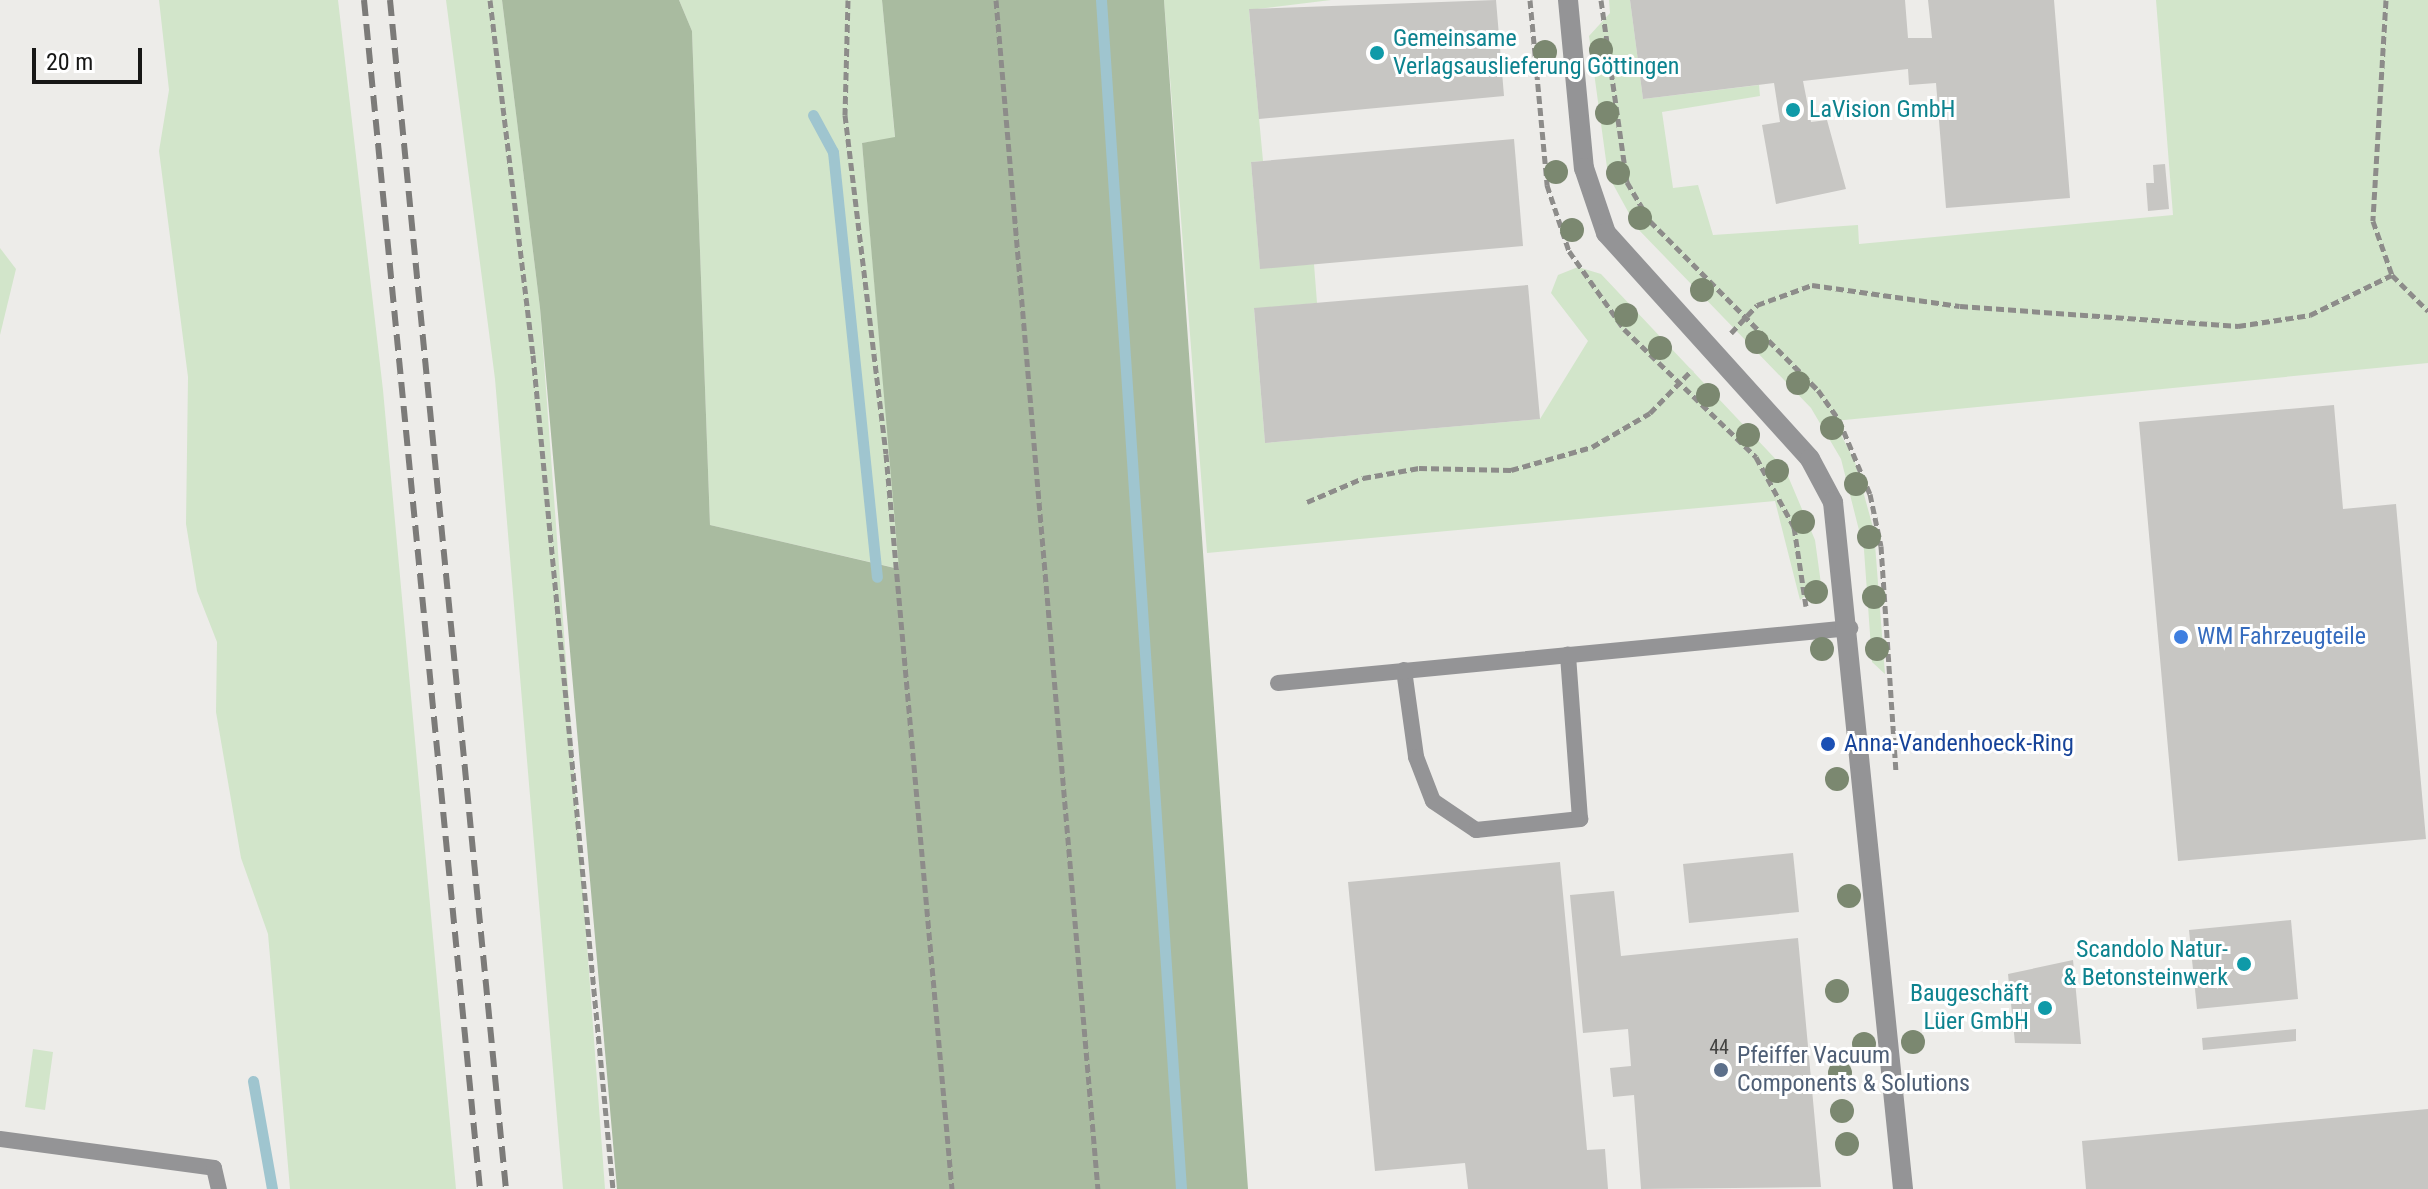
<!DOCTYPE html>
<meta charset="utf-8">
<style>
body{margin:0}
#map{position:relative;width:2428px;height:1189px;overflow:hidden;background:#edece9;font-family:"Roboto Condensed",sans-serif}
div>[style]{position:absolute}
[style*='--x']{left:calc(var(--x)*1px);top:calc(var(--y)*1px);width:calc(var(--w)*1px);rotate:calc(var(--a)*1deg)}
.green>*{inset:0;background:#d2e5ca}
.forest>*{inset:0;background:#a9bba0}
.stream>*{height:11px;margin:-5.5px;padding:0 5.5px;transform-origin:5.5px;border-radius:5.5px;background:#9fc5cf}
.building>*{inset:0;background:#c7c6c3}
.path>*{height:5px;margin-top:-2.5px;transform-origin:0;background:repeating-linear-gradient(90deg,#8d8c8a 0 8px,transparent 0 12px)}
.lane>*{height:16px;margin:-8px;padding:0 8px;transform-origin:8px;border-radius:8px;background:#949496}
.street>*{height:20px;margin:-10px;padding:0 10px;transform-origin:10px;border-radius:10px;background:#949496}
.rail>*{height:6px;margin-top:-3px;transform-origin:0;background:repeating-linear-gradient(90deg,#7c7b79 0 16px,transparent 0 24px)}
.trees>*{width:24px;height:24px;margin:-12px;border-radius:50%;background:#7b8870}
.dots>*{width:22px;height:22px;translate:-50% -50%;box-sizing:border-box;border:4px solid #fff;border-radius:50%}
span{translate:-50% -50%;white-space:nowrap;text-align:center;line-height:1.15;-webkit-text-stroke:6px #fff;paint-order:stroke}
.number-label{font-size:20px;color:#434341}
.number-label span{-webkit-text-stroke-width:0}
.culture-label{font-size:24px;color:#0d838f}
.left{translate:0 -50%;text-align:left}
.right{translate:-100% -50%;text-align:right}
.shop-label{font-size:24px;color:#366cbe}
.transit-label{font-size:24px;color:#164399}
.service-label{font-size:24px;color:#4e5e75}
.scale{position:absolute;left:32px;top:48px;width:110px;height:36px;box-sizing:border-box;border:4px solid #171716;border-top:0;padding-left:10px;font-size:24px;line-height:28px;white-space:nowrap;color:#171716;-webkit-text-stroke:6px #fff;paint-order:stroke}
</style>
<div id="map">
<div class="green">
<i style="clip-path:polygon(159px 0,338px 0,383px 390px,456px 1189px,290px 1189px,268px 934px,241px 858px,216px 712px,217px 642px,197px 591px,186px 524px,188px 377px,159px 151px,169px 90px)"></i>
<i style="clip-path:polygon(446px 0,502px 0,540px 308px,605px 1189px,563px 1189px,495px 379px)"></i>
<i style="clip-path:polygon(679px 0,882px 0,895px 138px,862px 143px,900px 569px,710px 525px,692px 31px)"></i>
<i style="clip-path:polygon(1164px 0,1331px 0,1249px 10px,1263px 161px,1251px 162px,1260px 268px,1314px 264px,1317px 303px,1254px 309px,1265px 443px,1540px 419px,1588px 341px,1551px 293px,1558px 275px,1578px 267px,1601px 274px,1785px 469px,1815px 540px,1821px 584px,1800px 600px,1775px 501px,1207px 553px)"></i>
<i style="clip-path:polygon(1609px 0,1630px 0,1643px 99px,1759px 85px,1760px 96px,1662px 112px,1673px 188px,1698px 185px,1713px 235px,1858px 225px,1859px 244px,2173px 215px,2156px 0,2428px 0,2428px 363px,1834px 421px,1855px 462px,1874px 531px,1885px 674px,1872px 662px,1864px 550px,1841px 459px,1811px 408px,1637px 228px,1608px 175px,1589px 36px,1610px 13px)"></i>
<i style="clip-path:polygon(0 248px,16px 269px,0 335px)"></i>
<i style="clip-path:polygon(33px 1049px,53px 1052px,45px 1110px,25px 1107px)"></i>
</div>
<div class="forest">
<i style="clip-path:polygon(502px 0,679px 0,692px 31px,710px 525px,899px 569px,862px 143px,895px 137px,882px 0,1164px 0,1248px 1189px,617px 1189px,540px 308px)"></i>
</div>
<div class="stream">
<i style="--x:1101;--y:0;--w:1192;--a:86.15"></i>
<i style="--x:813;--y:115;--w:42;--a:61.6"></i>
<i style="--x:833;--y:152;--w:427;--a:84.1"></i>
<i style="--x:253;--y:1081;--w:110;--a:80"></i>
</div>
<div class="building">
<i style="clip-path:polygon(1496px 0,1504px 96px,1259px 119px,1249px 9px)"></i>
<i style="clip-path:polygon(1630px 0,1905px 0,1908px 38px,1932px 38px,1928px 0,2054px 0,2070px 198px,1946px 208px,1936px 83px,1909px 85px,1908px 69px,1803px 81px,1811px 122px,1827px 120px,1846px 189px,1776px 204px,1762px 125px,1780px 122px,1774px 83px,1643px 99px)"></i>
<i style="clip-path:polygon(1514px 139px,1523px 246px,1260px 269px,1251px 162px)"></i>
<i style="clip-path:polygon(2165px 164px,2169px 209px,2148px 211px,2146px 183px,2154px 183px,2153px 165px)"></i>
<i style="clip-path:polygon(1528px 285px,1540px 419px,1265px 443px,1254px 308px)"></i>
<i style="clip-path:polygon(2334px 405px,2343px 509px,2396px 504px,2426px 839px,2178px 861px,2139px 422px)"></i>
<i style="clip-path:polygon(1793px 853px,1799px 912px,1689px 923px,1683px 864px)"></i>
<i style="clip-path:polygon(1560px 862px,1587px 1150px,1605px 1149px,1608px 1189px,1468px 1189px,1465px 1163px,1375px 1171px,1348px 882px)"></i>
<i style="clip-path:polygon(1614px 891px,1621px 956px,1798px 938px,1821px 1187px,1641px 1189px,1634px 1095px,1613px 1097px,1610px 1068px,1631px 1066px,1628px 1029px,1583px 1033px,1570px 895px)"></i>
<i style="clip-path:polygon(2291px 920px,2298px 999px,2197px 1009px,2189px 930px)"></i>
<i style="clip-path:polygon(2073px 960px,2081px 1044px,2015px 1043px,2008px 974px)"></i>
<i style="clip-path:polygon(2296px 1029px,2296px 1041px,2203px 1050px,2202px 1038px)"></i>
<i style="clip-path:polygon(2428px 1109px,2428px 1189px,2086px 1189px,2082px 1141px)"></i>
</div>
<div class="path">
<i style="--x:490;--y:0;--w:358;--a:83.1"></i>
<i style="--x:533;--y:355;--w:838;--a:84.52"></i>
<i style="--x:848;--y:0;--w:115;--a:91.5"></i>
<i style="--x:845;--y:115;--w:341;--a:83.1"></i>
<i style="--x:886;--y:454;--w:738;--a:84.87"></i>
<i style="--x:996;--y:0;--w:1193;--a:85.1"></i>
<i style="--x:1530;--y:0;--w:186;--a:84.7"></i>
<i style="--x:1547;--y:185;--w:70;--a:71.6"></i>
<i style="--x:1569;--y:251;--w:95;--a:54.8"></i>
<i style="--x:1624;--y:329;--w:184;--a:44.1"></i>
<i style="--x:1756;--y:457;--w:80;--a:61.5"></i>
<i style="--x:1794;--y:527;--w:80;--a:81.4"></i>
<i style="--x:1601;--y:0;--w:184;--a:81.9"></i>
<i style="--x:1627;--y:182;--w:45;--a:59.5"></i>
<i style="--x:1650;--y:221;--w:238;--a:45.2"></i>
<i style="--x:1818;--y:390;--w:37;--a:55"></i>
<i style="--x:1839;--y:420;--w:80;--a:67.3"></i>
<i style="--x:1870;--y:494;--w:53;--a:78.1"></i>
<i style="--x:1881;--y:546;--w:226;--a:86.2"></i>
<i style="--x:2386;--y:0;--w:221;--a:93.4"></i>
<i style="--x:2373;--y:221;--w:57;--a:70.6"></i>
<i style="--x:2392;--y:275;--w:51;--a:45"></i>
<i style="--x:1731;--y:333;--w:38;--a:-47"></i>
<i style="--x:1757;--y:305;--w:59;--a:-20"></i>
<i style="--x:1812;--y:285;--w:149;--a:8.1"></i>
<i style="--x:1960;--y:306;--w:279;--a:4.1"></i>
<i style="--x:2238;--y:326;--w:73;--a:-8.7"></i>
<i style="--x:2310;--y:315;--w:91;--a:-26"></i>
<i style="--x:1307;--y:502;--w:61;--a:-23.2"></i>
<i style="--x:1363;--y:478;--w:57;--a:-10.1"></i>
<i style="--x:1419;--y:468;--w:92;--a:1.2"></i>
<i style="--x:1511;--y:470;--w:84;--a:-15.9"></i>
<i style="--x:1592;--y:447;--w:67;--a:-30.4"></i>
<i style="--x:1650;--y:413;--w:60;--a:-45.7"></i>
</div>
<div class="lane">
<i style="--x:1404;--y:670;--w:88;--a:82.1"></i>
<i style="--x:1416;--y:757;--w:47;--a:68.9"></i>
<i style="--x:1433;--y:801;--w:52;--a:34"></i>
<i style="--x:1476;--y:830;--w:105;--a:-6"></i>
<i style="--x:1580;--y:819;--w:165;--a:-94.2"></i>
<i style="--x:1278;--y:683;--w:575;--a:-5.49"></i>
<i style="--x:0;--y:1139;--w:216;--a:7.7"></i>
<i style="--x:214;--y:1168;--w:22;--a:77"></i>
</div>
<div class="street">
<i style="--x:1568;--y:0;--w:169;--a:84.6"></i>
<i style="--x:1584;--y:168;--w:69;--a:71.3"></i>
<i style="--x:1606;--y:233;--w:304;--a:47.9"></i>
<i style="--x:1810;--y:459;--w:49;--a:61.9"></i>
<i style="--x:1833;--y:502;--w:691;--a:84.18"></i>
</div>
<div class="rail">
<i style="--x:364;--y:0;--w:1195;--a:84.43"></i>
<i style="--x:390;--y:0;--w:1195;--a:84.43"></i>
</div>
<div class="trees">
<i style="left:1601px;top:50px"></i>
<i style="left:1545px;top:52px"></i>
<i style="left:1607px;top:113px"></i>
<i style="left:1556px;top:172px"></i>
<i style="left:1618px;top:173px"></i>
<i style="left:1640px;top:218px"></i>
<i style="left:1572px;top:230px"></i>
<i style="left:1702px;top:290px"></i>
<i style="left:1626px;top:315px"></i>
<i style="left:1757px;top:342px"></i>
<i style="left:1660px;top:348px"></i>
<i style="left:1798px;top:383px"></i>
<i style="left:1708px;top:395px"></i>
<i style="left:1832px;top:428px"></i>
<i style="left:1748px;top:435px"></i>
<i style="left:1777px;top:471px"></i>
<i style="left:1856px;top:484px"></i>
<i style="left:1803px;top:522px"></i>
<i style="left:1869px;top:537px"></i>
<i style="left:1816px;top:592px"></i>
<i style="left:1874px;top:597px"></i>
<i style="left:1822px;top:649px"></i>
<i style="left:1877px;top:649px"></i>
<i style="left:1837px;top:779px"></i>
<i style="left:1849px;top:896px"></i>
<i style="left:1837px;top:991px"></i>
<i style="left:1913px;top:1042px"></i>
<i style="left:1864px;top:1044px"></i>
<i style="left:1840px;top:1073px"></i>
<i style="left:1842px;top:1111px"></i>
<i style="left:1847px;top:1144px"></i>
</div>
<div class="dots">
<i style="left:1377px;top:53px;background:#0f9aa8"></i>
<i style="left:1793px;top:110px;background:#0f9aa8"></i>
<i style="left:2181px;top:637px;background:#3f7fe0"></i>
<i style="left:1828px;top:744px;background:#1a4fb4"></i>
<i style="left:2244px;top:964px;background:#0f9aa8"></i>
<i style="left:2045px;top:1008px;background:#0f9aa8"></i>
<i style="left:1721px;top:1070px;background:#5c6f8a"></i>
</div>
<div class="number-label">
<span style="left:1719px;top:1047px">44</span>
</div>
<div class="culture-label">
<span class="left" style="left:1393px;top:53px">Gemeinsame<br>Verlagsauslieferung Göttingen</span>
<span class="left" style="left:1809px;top:110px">LaVision GmbH</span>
<span class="right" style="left:2228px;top:964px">Scandolo Natur-<br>&amp; Betonsteinwerk</span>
<span class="right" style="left:2029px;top:1008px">Baugeschäft<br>Lüer GmbH</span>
</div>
<div class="shop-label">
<span class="left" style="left:2197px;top:637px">WM Fahrzeugteile</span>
</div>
<div class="transit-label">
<span class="left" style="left:1844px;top:744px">Anna-Vandenhoeck-Ring</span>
</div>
<div class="service-label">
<span class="left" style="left:1737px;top:1070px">Pfeiffer Vacuum<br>Components &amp; Solutions</span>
</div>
<div class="scale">20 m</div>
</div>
